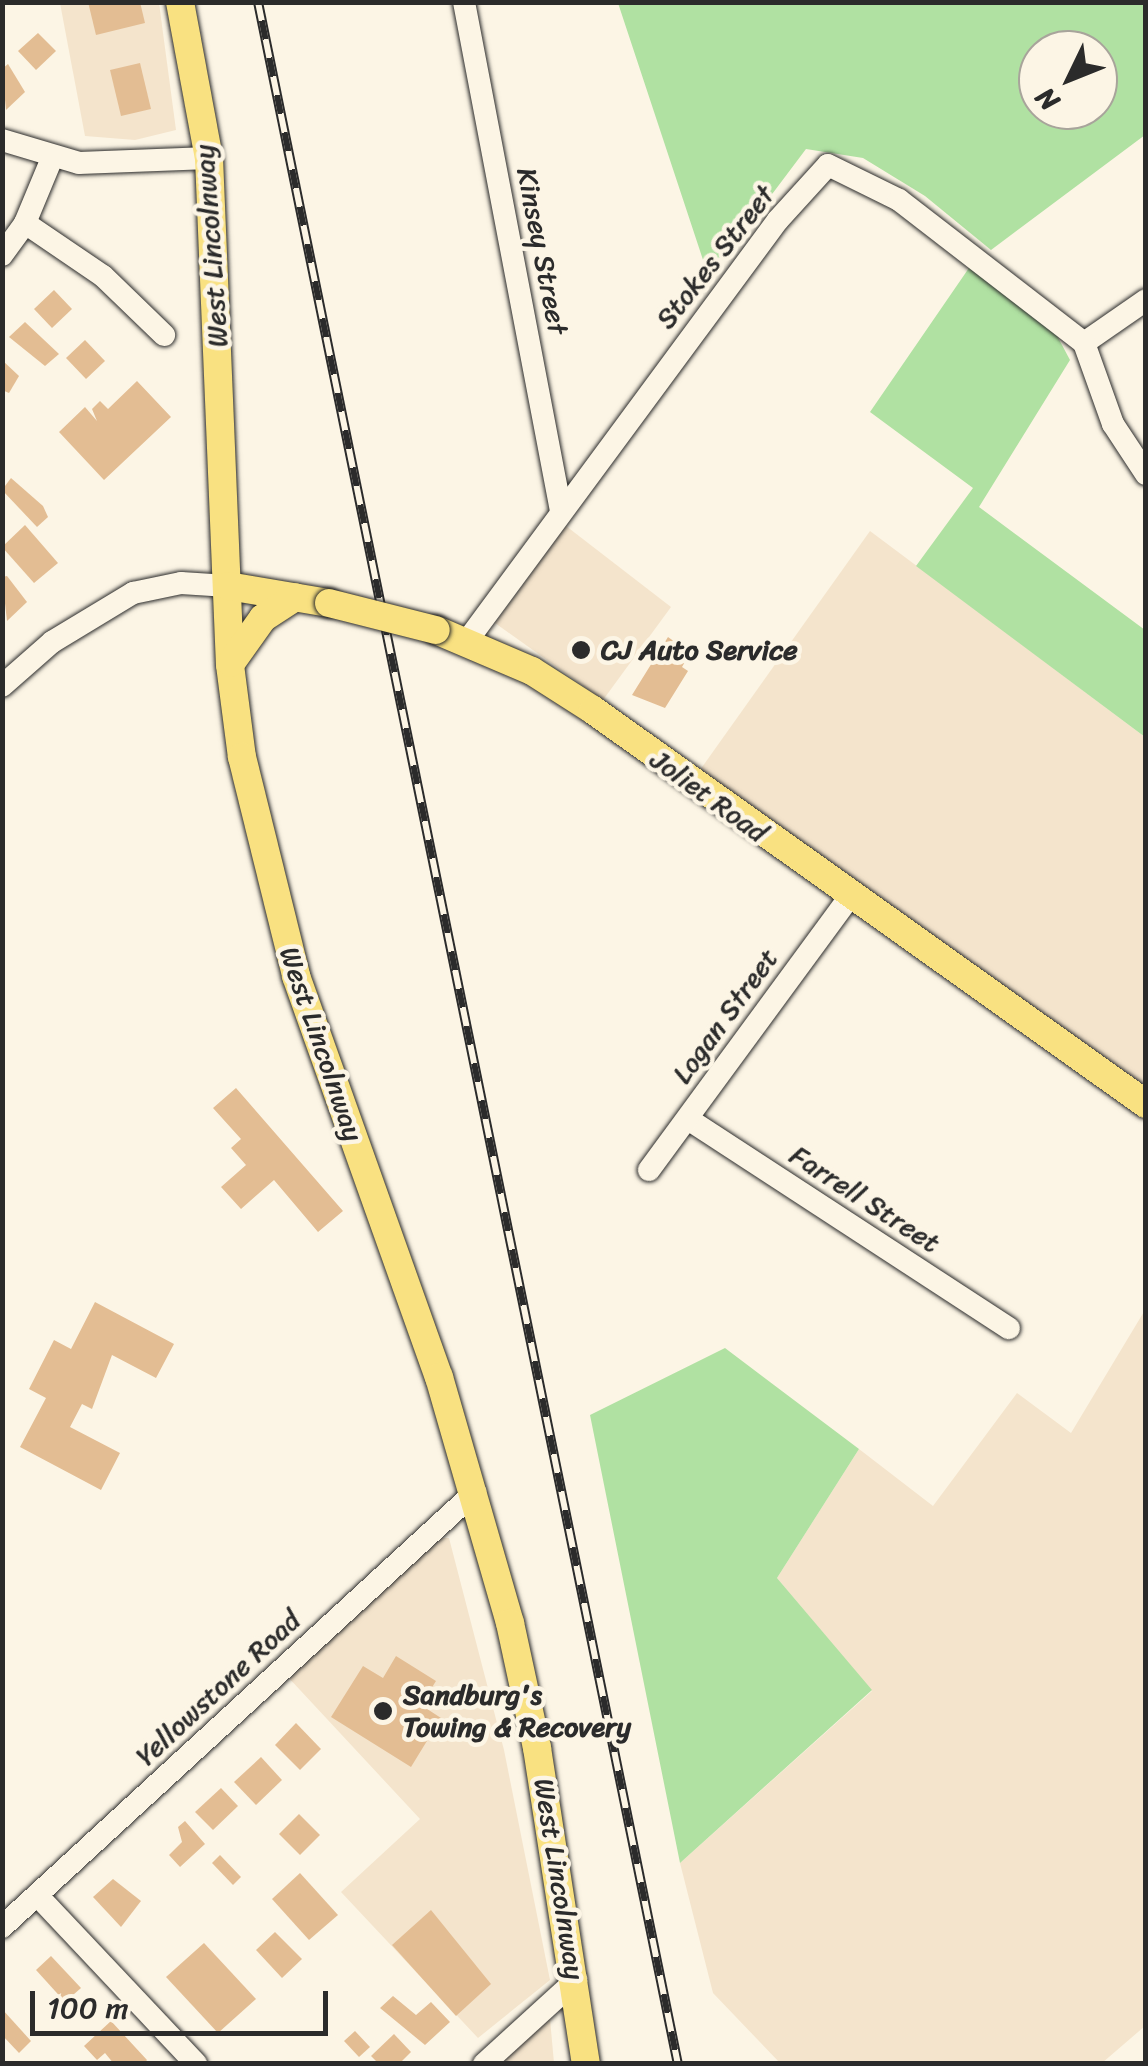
<!DOCTYPE html>
<style>
body{margin:0}
#map{position:relative;width:1148px;height:2066px;overflow:hidden;background:#fcf5e5;font-family:Sriracha,sans-serif}
div>[style]{position:absolute}
[style*='--x']{left:calc(var(--x)*1px);top:calc(var(--y)*1px);width:calc(var(--w)*1px);rotate:calc(var(--a)*1deg)}
.built>*{inset:0;background:#f4e4cc}
.green>*{inset:0;background:#b0e1a2}
.building>*{inset:0;background:#e3bd93}
.roads{filter:drop-shadow(0 0 2px #2b2b2b) drop-shadow(0 0 2px #2b2b2b)}
.minor>*{height:22px;margin:-11px;padding:0 11px;transform-origin:11px;border-radius:11px;background:#fcf5e5}
.major>*{height:28px;margin:-14px;padding:0 14px;transform-origin:14px;border-radius:14px;background:#f9e181}
.rail>*{height:10px;margin-top:-5px;transform-origin:0;background:repeating-linear-gradient(90deg,#fcf5e5 0 19px,#2b2b2b 0 38px);box-sizing:border-box;border-block:2px solid #2b2b2b}
.bridges{filter:drop-shadow(0 0 2px #2b2b2b) drop-shadow(0 0 2px #2b2b2b)}
.major-bridge>*{height:28px;margin:-14px;padding:0 14px;transform-origin:14px;border-radius:14px;background:#f9e181}
.dots>*{width:28px;height:28px;translate:-50% -50%;box-sizing:border-box;border:5px solid #fcf5e5;border-radius:50%}
span{translate:-50% -50%;white-space:nowrap;text-align:center;line-height:1.15;-webkit-text-stroke:9px #fcf5e5;paint-order:stroke}
.street-label{font-size:28px;color:#2b2b2b}
.poi-label{font-size:28px;color:#2b2b2b;font-weight:700}
.left{translate:0 -50%;text-align:left}
.frame{position:absolute;inset:0;border:5px solid #2b2b2b;pointer-events:none}
.north{position:absolute;left:1018px;top:30px;width:100px;height:100px;box-sizing:border-box;background:#fcf5e5;border:2px solid #a8a49b;border-radius:50%;rotate:227deg;font-size:28px;font-weight:700;line-height:40px;text-align:center;color:#2b2b2b}
.north::after{content:'';display:block;margin:auto;width:35px;height:45px;background:#2b2b2b;clip-path:polygon(50% 0,100% 100%,50% 72%,0 100%)}
.scale{position:absolute;left:30px;top:1991px;width:298px;height:45px;box-sizing:border-box;border:5px solid #2b2b2b;border-top:0;padding-left:12px;font-size:30px;line-height:35px;white-space:nowrap;color:#2b2b2b;-webkit-text-stroke:8px #fcf5e5;paint-order:stroke}
</style>
<div id="map">
<div class="built">
<i style="clip-path:polygon(60px 3px,159px 3px,176px 130px,135px 140px,85px 136px)"></i>
<i style="clip-path:polygon(566px 526px,671px 607px,603px 700px,495px 623px)"></i>
<i style="clip-path:polygon(870px 531px,1145px 737px,1145px 1091px,700px 770px)"></i>
<i style="clip-path:polygon(1145px 1310px,1145px 2026px,1102px 2063px,780px 2063px,713px 1993px,680px 1863px,872px 1691px,777px 1578px,859px 1449px,933px 1506px,1017px 1393px,1071px 1433px)"></i>
<i style="clip-path:polygon(441px 1538px,449px 1538px,504px 1750px,550px 1980px,478px 2038px,341px 1892px,420px 1819px,287px 1676px)"></i>
<i style="clip-path:polygon(550px 2019px,554px 2063px,496px 2064px,536px 2026px)"></i>
</div>
<div class="green">
<i style="clip-path:polygon(evenodd,618px 3px,1145px 3px,1145px 135px,991px 250px,925px 196px,863px 158px,806px 149px,709px 278px,618px 3px,1038px 50px,1098px 50px,1098px 110px,1038px 110px,1038px 50px)"></i>
<i style="clip-path:polygon(971px 265px,1054px 330px,1070px 360px,979px 507px,1145px 630px,1145px 737px,916px 566px,973px 488px,870px 412px)"></i>
<i style="clip-path:polygon(725px 1348px,859px 1449px,777px 1578px,872px 1690px,680px 1863px,590px 1415px)"></i>
</div>
<div class="building">
<i style="clip-path:polygon(88px 2px,140px 2px,145px 23px,96px 35px)"></i>
<i style="clip-path:polygon(38px 33px,56px 51px,36px 70px,18px 51px)"></i>
<i style="clip-path:polygon(140px 63px,151px 109px,121px 116px,110px 70px)"></i>
<i style="clip-path:polygon(8px 64px,25px 92px,6px 110px,2px 69px)"></i>
<i style="clip-path:polygon(54px 290px,72px 309px,52px 328px,34px 309px)"></i>
<i style="clip-path:polygon(25px 322px,59px 354px,45px 366px,9px 337px)"></i>
<i style="clip-path:polygon(85px 340px,105px 361px,86px 379px,66px 358px)"></i>
<i style="clip-path:polygon(2px 360px,19px 376px,9px 393px,2px 390px)"></i>
<i style="clip-path:polygon(137px 381px,171px 417px,104px 480px,59px 432px,85px 407px,97px 421px,92px 409px,100px 401px,108px 409px)"></i>
<i style="clip-path:polygon(11px 478px,43px 506px,48px 517px,37px 527px,2px 490px)"></i>
<i style="clip-path:polygon(25px 525px,58px 563px,34px 583px,2px 547px)"></i>
<i style="clip-path:polygon(7px 576px,27px 602px,7px 621px,2px 577px)"></i>
<i style="clip-path:polygon(668px 637px,690px 653px,682px 667px,688px 671px,665px 708px,632px 695px)"></i>
<i style="clip-path:polygon(236px 1088px,343px 1211px,318px 1232px,274px 1180px,241px 1209px,221px 1187px,246px 1165px,231px 1148px,241px 1139px,213px 1108px)"></i>
<i style="clip-path:polygon(95px 1302px,174px 1344px,156px 1378px,112px 1355px,92px 1409px,82px 1404px,70px 1427px,120px 1453px,101px 1490px,20px 1447px,46px 1398px,29px 1389px,54px 1340px,71px 1349px)"></i>
<i style="clip-path:polygon(396px 1656px,436px 1681px,421px 1705px,441px 1718px,411px 1767px,331px 1717px,363px 1666px,383px 1678px)"></i>
<i style="clip-path:polygon(296px 1723px,321px 1749px,300px 1770px,275px 1745px)"></i>
<i style="clip-path:polygon(261px 1757px,282px 1780px,256px 1805px,234px 1782px)"></i>
<i style="clip-path:polygon(221px 1788px,238px 1806px,213px 1830px,195px 1812px)"></i>
<i style="clip-path:polygon(299px 1814px,320px 1835px,300px 1855px,279px 1834px)"></i>
<i style="clip-path:polygon(185px 1821px,205px 1844px,180px 1867px,169px 1855px,182px 1842px,178px 1827px)"></i>
<i style="clip-path:polygon(220px 1855px,241px 1877px,233px 1885px,212px 1863px)"></i>
<i style="clip-path:polygon(300px 1873px,338px 1915px,309px 1940px,272px 1899px)"></i>
<i style="clip-path:polygon(113px 1879px,141px 1901px,121px 1927px,93px 1897px)"></i>
<i style="clip-path:polygon(431px 1910px,491px 1984px,456px 2016px,392px 1945px)"></i>
<i style="clip-path:polygon(275px 1932px,302px 1959px,282px 1978px,256px 1950px)"></i>
<i style="clip-path:polygon(204px 1943px,256px 1999px,218px 2033px,166px 1977px)"></i>
<i style="clip-path:polygon(51px 1956px,81px 1988px,65px 2002px,36px 1970px)"></i>
<i style="clip-path:polygon(393px 1996px,416px 2015px,431px 2002px,450px 2022px,425px 2045px,380px 2008px)"></i>
<i style="clip-path:polygon(2px 2009px,31px 2041px,19px 2053px,2px 2035px)"></i>
<i style="clip-path:polygon(111px 2021px,147px 2060px,144px 2064px,114px 2064px,105px 2053px,97px 2060px,84px 2046px)"></i>
<i style="clip-path:polygon(355px 2031px,370px 2047px,359px 2057px,344px 2041px)"></i>
<i style="clip-path:polygon(394px 2034px,411px 2052px,399px 2064px,379px 2064px,371px 2056px)"></i>
</div>
<div class="roads">
<div class="minor">
<i style="--x:464;--y:2;--w:518;--a:79.21"></i>
<i style="--x:2;--y:140;--w:80;--a:16.6"></i>
<i style="--x:79;--y:163;--w:130;--a:-2.2"></i>
<i style="--x:25;--y:223;--w:94;--a:34.2"></i>
<i style="--x:103;--y:276;--w:85;--a:44"></i>
<i style="--x:2;--y:255;--w:39;--a:-54"></i>
<i style="--x:25;--y:223;--w:70;--a:-67.4"></i>
<i style="--x:1084;--y:343;--w:75;--a:-34.7"></i>
<i style="--x:467;--y:641;--w:523;--a:-53.55"></i>
<i style="--x:778;--y:220;--w:74;--a:-47.7"></i>
<i style="--x:828;--y:165;--w:79;--a:26.2"></i>
<i style="--x:899;--y:200;--w:234;--a:37.7"></i>
<i style="--x:1084;--y:343;--w:86;--a:70.3"></i>
<i style="--x:1113;--y:424;--w:60;--a:56.6"></i>
<i style="--x:2;--y:686;--w:67;--a:-41.3"></i>
<i style="--x:52;--y:642;--w:95;--a:-31.2"></i>
<i style="--x:133;--y:593;--w:49;--a:-11.8"></i>
<i style="--x:181;--y:583;--w:47;--a:3.7"></i>
<i style="--x:688;--y:1119;--w:383;--a:33.1"></i>
<i style="--x:649;--y:1170;--w:338;--a:-53.7"></i>
<i style="--x:37;--y:1895;--w:232;--a:46.7"></i>
<i style="--x:2;--y:1927;--w:643;--a:-42.6"></i>
<i style="--x:484;--y:2064;--w:125;--a:-42.4"></i>
</div>
<div class="major">
<i style="--x:180;--y:2;--w:159;--a:79.5"></i>
<i style="--x:209;--y:158;--w:507;--a:87.63"></i>
<i style="--x:230;--y:665;--w:93;--a:82.6"></i>
<i style="--x:242;--y:757;--w:226;--a:76.1"></i>
<i style="--x:296;--y:976;--w:426;--a:70.4"></i>
<i style="--x:439;--y:1377;--w:256;--a:73.9"></i>
<i style="--x:510;--y:1623;--w:128;--a:77.8"></i>
<i style="--x:537;--y:1748;--w:320;--a:81.2"></i>
<i style="--x:228;--y:586;--w:102;--a:9.6"></i>
<i style="--x:436;--y:630;--w:104;--a:23.1"></i>
<i style="--x:532;--y:671;--w:72;--a:32.6"></i>
<i style="--x:593;--y:710;--w:679;--a:35.47"></i>
<i style="--x:231;--y:663;--w:55;--a:-54.6"></i>
<i style="--x:263;--y:618;--w:38;--a:-33"></i>
</div>
</div>
<div class="rail">
<i style="--x:258;--y:2;--w:2104;--a:78.49"></i>
</div>
<div class="bridges">
<div class="major-bridge">
<i style="--x:329;--y:603;--w:110;--a:14.2"></i>
</div>
</div>
<div class="dots">
<i style="left:581px;top:650px;background:#2b2b2b"></i>
<i style="left:383px;top:1711px;background:#2b2b2b"></i>
</div>
<div class="street-label">
<span style="left:211px;top:246px;rotate:-94deg">West Lincolnway</span>
<span style="left:542px;top:251px;rotate:79deg">Kinsey Street</span>
<span style="left:715px;top:257px;rotate:-52deg">Stokes Street</span>
<span style="left:709px;top:796px;rotate:36deg">Joliet Road</span>
<span style="left:725px;top:1016px;rotate:-54deg">Logan Street</span>
<span style="left:321px;top:1044px;rotate:71deg">West Lincolnway</span>
<span style="left:865px;top:1199px;rotate:33deg">Farrell Street</span>
<span style="left:218px;top:1688px;rotate:-43deg">Yellowstone Road</span>
<span style="left:559px;top:1879px;rotate:81deg">West Lincolnway</span>
</div>
<div class="poi-label">
<span class="left" style="left:601px;top:650px">CJ Auto Service</span>
<span class="left" style="left:403px;top:1711px">Sandburg's<br>Towing &amp; Recovery</span>
</div>
<div class="frame"></div>
<div class="north">N</div>
<div class="scale">100 m</div>
</div>
